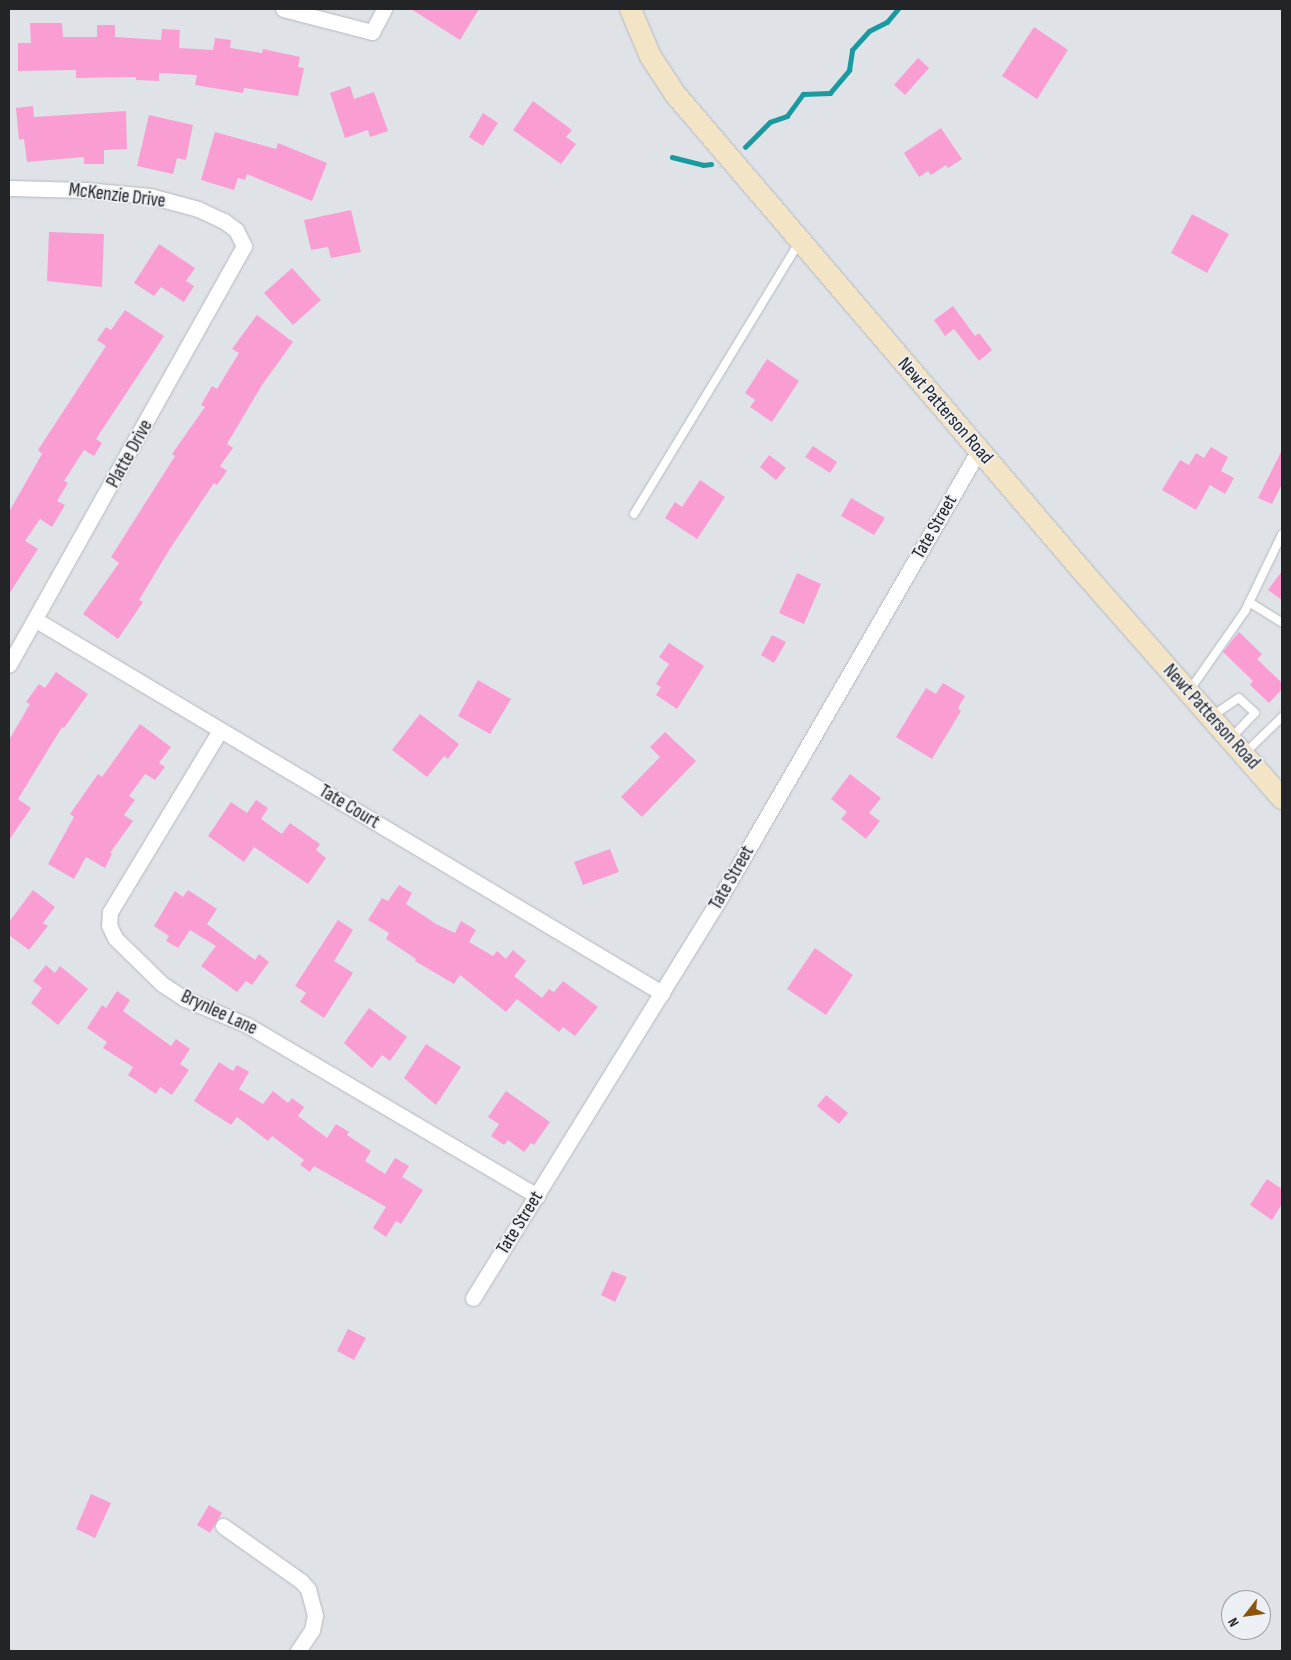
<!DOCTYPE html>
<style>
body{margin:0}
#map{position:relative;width:1291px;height:1660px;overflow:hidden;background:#dfe3e8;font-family:"Sofia Sans Condensed",sans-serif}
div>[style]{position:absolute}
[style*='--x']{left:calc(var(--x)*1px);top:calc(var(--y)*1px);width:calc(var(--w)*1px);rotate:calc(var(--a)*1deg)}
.stream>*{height:4.5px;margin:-2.25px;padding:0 2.25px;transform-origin:2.25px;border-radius:2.25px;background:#189aa0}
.building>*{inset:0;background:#f99dd3}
.roads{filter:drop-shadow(0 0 1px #b4b8bd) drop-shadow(0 0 1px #b4b8bd)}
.lane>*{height:8px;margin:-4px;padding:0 4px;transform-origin:4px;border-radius:4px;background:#fff}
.street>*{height:15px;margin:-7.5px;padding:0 7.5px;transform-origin:7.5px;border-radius:7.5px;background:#fff}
.secondary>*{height:21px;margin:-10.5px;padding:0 10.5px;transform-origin:10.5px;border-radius:10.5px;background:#f4e4c6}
span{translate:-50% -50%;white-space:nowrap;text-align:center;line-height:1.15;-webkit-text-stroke:4px #ecf0f5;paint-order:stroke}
.street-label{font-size:19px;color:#232426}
.frame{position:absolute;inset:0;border:10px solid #232426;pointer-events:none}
.north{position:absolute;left:1221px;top:1590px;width:50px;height:50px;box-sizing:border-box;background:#ecf0f5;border:1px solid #9c9ea2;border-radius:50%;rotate:240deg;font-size:14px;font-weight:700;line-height:20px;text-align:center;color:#232426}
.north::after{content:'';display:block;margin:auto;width:18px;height:22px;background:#8c540b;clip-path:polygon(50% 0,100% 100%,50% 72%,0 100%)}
</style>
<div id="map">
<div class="stream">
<i style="--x:745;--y:147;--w:35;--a:-45"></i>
<i style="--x:770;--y:122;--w:18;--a:-19"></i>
<i style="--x:787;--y:116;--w:27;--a:-54"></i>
<i style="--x:803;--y:94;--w:27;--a:-2"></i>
<i style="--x:830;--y:93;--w:30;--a:-50"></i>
<i style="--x:849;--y:70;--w:20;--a:-81"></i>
<i style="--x:852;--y:50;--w:25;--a:-48"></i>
<i style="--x:869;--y:31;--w:20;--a:-27"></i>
<i style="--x:887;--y:22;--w:17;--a:-50"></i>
<i style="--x:672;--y:157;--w:32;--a:14"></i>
<i style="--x:703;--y:165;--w:8;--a:-7"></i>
</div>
<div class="building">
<i style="clip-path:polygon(411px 9px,479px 9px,460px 40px)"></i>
<i style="clip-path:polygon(30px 23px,62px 23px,63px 37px,97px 37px,97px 25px,115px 25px,115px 37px,161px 40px,162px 29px,180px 30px,179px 48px,213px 50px,215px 38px,231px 40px,230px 48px,262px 53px,263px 49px,300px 57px,298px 67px,304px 68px,298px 96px,244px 88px,243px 93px,195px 85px,197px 75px,159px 73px,159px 81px,136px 80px,136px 77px,76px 78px,76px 70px,18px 71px,18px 43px,31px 43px)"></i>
<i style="clip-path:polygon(1034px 27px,1068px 50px,1037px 99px,1002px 76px)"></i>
<i style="clip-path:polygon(918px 58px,929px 68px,905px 95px,894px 85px)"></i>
<i style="clip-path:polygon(350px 86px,354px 99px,374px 92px,388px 131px,370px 137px,368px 130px,345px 138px,330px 93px)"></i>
<i style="clip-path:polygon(533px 101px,572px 130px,566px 137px,576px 144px,561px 164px,513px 130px)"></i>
<i style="clip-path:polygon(33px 106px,34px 117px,126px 111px,127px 149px,104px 150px,104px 164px,84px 164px,84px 157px,27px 162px,24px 139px,19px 140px,16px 108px)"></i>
<i style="clip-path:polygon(483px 113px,498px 123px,483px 146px,469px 137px)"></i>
<i style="clip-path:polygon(149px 115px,193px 125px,186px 160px,177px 158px,173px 174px,137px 166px)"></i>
<i style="clip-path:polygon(941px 128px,962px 159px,948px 168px,946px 165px,931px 175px,928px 171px,919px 177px,904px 153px)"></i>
<i style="clip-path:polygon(215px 132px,276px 149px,278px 143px,327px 163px,312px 201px,247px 174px,245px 180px,238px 178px,234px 190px,201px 180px)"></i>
<i style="clip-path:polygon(351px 210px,361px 252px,331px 258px,328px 247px,311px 250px,304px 220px)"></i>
<i style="clip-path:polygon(1192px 214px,1229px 234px,1207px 273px,1171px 253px)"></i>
<i style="clip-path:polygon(49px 232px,104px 234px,102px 287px,47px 281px)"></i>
<i style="clip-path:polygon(159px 244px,195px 268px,186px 281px,194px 286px,184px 302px,161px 287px,154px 296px,134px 283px)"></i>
<i style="clip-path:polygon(292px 268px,321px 300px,293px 325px,264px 293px)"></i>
<i style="clip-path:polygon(953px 306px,975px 336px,979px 333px,992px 350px,979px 361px,954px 329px,945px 336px,934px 320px)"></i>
<i style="clip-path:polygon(125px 310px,164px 336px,96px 439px,102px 443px,94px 456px,84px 450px,64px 481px,68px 483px,57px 501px,65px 505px,52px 527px,40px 519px,25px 541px,38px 549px,9px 594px,9px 512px,42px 454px,38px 450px,106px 346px,97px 340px,106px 327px,111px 330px)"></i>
<i style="clip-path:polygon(257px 315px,293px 342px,262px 385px,227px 444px,233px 448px,220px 466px,227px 471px,217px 485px,214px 483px,171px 547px,139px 600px,143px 602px,118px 639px,83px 614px,119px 563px,111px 557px,175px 456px,172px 454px,205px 407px,201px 405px,212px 386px,217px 389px,239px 353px,232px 349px)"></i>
<i style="clip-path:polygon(767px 359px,799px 381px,772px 422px,750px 407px,755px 400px,745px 393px)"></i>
<i style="clip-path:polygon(813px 446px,837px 462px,830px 473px,805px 457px)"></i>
<i style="clip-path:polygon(1211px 447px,1228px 457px,1221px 471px,1234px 478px,1225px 494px,1210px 485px,1196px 510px,1162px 490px,1180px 460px,1189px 465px,1196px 453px,1204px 458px)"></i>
<i style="clip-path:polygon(1282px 450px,1282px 484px,1272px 504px,1258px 498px)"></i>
<i style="clip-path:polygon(769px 455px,786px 468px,776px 480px,760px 467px)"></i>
<i style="clip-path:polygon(700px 480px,725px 497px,697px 539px,665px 518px,675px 502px,682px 507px)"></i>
<i style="clip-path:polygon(851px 498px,885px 518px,874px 535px,841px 516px)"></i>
<i style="clip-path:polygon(1282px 571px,1282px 600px,1268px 590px)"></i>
<i style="clip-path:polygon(797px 573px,821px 584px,804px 624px,779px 613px)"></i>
<i style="clip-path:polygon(1239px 632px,1262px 654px,1257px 659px,1282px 683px,1282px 689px,1269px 703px,1250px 685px,1253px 681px,1223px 652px)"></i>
<i style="clip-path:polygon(772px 635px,786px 642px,774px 663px,761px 655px)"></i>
<i style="clip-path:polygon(669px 643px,704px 666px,677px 709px,656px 695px,661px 687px,656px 684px,669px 664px,659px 657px)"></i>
<i style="clip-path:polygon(56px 672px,88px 694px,64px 728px,62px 727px,18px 799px,31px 808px,9px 840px,9px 740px,30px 704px,26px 702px,39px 684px,45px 688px)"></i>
<i style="clip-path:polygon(478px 680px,511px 699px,490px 734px,458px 716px)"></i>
<i style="clip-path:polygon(943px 683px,965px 696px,958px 708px,961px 711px,932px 759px,896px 737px,926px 688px,936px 694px)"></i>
<i style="clip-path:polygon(420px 714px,459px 744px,448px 759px,444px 756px,427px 777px,392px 750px)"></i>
<i style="clip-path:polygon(140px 724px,171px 747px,159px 763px,165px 767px,155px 780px,145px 774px,129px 796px,135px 800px,124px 815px,133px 821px,110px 853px,112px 854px,105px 868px,86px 857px,74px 879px,48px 864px,74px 817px,70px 814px,98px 774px,102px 777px)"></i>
<i style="clip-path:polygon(665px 732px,696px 761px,642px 817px,621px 797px,660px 757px,650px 747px)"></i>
<i style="clip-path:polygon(850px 774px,881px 798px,869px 813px,880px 821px,866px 839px,841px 819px,847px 812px,831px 799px)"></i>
<i style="clip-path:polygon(256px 800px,268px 808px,261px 819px,282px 834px,290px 823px,320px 844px,316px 850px,326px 858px,308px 884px,254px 847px,244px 862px,208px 836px,231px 802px,247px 813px)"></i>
<i style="clip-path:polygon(610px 849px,619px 872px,583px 885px,574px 862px)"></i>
<i style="clip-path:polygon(399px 885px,412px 893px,406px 904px,436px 924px,455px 933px,461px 921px,476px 930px,469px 942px,493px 956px,497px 951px,506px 959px,513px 950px,526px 961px,514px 976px,542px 998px,549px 989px,554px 992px,563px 981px,598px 1007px,575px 1036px,563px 1027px,559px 1032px,517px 999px,506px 1012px,460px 975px,454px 984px,415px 961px,416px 959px,386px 939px,389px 933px,368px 920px,382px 898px,388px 901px)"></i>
<i style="clip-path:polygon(33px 890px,55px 907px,43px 923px,48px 926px,29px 950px,9px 935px,9px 922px)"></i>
<i style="clip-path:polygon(188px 890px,217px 909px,207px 924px,255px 960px,259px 954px,269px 962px,252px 985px,246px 981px,237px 992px,201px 966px,216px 946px,190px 930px,178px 948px,166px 941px,169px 936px,154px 926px,175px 891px,183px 897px)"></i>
<i style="clip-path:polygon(338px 920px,353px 930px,334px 961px,353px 973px,324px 1018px,300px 1002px,306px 993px,295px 986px)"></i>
<i style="clip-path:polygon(815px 948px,853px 975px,826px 1015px,787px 989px)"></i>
<i style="clip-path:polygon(46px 965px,55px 973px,60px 966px,88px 989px,58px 1025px,31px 1003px,42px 988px,33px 981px)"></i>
<i style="clip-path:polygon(117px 991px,130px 1000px,123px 1011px,171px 1046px,176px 1039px,190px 1049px,180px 1064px,189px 1070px,172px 1095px,160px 1087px,156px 1094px,128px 1075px,133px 1067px,103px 1048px,107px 1042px,87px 1028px,102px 1005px,106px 1008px)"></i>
<i style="clip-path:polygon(369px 1008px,407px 1037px,390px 1061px,382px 1055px,372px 1068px,344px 1043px)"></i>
<i style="clip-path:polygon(426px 1044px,461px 1067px,436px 1105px,404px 1078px)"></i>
<i style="clip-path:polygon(219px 1062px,233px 1071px,237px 1065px,249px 1072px,239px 1089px,263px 1104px,273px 1091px,288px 1103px,292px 1098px,304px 1107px,298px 1116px,327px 1138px,336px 1124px,349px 1132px,347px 1135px,371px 1151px,365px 1161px,385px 1174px,395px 1158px,409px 1166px,402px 1177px,423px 1190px,401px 1224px,396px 1221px,386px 1237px,373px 1228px,386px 1207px,314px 1166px,310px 1172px,300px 1165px,304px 1160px,272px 1136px,268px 1141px,237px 1117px,231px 1125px,194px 1101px)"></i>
<i style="clip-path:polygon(506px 1091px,550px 1122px,534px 1145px,531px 1143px,524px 1152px,508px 1140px,504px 1145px,491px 1136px,499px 1124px,488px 1117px)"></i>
<i style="clip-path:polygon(826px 1095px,848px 1113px,839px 1124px,817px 1106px)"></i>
<i style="clip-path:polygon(1267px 1179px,1282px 1189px,1282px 1204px,1272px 1220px,1250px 1205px)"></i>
<i style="clip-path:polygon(612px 1271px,627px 1277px,615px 1302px,601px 1295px)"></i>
<i style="clip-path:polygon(348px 1329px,366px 1338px,354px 1360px,337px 1351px)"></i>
<i style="clip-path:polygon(91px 1494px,111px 1503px,95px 1538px,76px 1529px)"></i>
<i style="clip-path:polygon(209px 1505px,222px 1513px,210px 1533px,197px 1525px)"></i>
</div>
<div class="roads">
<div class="lane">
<i style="--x:634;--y:514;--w:317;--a:-58.7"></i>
<i style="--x:1249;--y:602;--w:39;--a:32"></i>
<i style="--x:1189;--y:691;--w:98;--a:-55"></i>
<i style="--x:1245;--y:611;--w:85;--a:-64.3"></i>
<i style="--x:1212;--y:716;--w:32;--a:-34"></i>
<i style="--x:1239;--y:698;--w:22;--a:43"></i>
<i style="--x:1255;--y:713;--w:33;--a:134"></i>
<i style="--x:1245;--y:753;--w:52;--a:-44.2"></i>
</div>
<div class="street">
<i style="--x:283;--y:9;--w:92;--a:14.5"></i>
<i style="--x:372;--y:32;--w:26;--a:-62"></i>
<i style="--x:9;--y:188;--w:77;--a:1.5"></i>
<i style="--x:86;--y:190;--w:64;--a:5.4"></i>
<i style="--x:150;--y:196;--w:50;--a:15.2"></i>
<i style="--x:198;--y:209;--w:29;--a:25"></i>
<i style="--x:224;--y:221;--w:15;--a:37"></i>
<i style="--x:236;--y:230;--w:18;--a:63"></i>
<i style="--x:244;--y:246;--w:480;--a:119.3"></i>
<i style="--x:36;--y:620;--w:729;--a:30.79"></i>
<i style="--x:219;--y:732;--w:210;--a:121.2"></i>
<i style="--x:110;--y:912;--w:13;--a:94"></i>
<i style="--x:109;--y:925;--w:14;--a:65"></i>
<i style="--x:115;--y:938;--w:66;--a:44.4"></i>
<i style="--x:162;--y:984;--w:27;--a:33"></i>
<i style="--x:185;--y:999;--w:67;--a:22.8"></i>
<i style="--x:247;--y:1025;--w:337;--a:30.5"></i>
<i style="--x:473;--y:1298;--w:472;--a:-58.3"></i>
<i style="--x:721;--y:896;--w:515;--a:-59.95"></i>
<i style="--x:223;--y:1526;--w:95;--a:35.2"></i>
<i style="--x:301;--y:1581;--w:11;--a:49"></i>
<i style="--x:308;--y:1589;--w:27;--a:75"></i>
<i style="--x:315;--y:1615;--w:15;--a:101"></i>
<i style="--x:312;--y:1630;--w:25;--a:124"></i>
</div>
<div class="secondary">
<i style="--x:630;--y:9;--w:51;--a:66.9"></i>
<i style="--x:650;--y:56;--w:45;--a:56.7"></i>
<i style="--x:675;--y:94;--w:630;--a:49.51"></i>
<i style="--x:1084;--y:573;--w:300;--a:48.7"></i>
</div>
</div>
<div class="street-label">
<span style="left:117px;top:196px;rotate:7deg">McKenzie Drive</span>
<span style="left:945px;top:411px;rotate:49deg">Newt Patterson Road</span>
<span style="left:130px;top:454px;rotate:-61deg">Platte Drive</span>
<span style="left:935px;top:527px;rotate:-60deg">Tate Street</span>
<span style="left:1211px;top:717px;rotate:48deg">Newt Patterson Road</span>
<span style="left:349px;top:807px;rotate:31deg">Tate Court</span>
<span style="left:732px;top:878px;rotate:-60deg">Tate Street</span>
<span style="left:219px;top:1013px;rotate:25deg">Brynlee Lane</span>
<span style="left:520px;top:1223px;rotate:-58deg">Tate Street</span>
</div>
<div class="frame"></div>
<div class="north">N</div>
</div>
